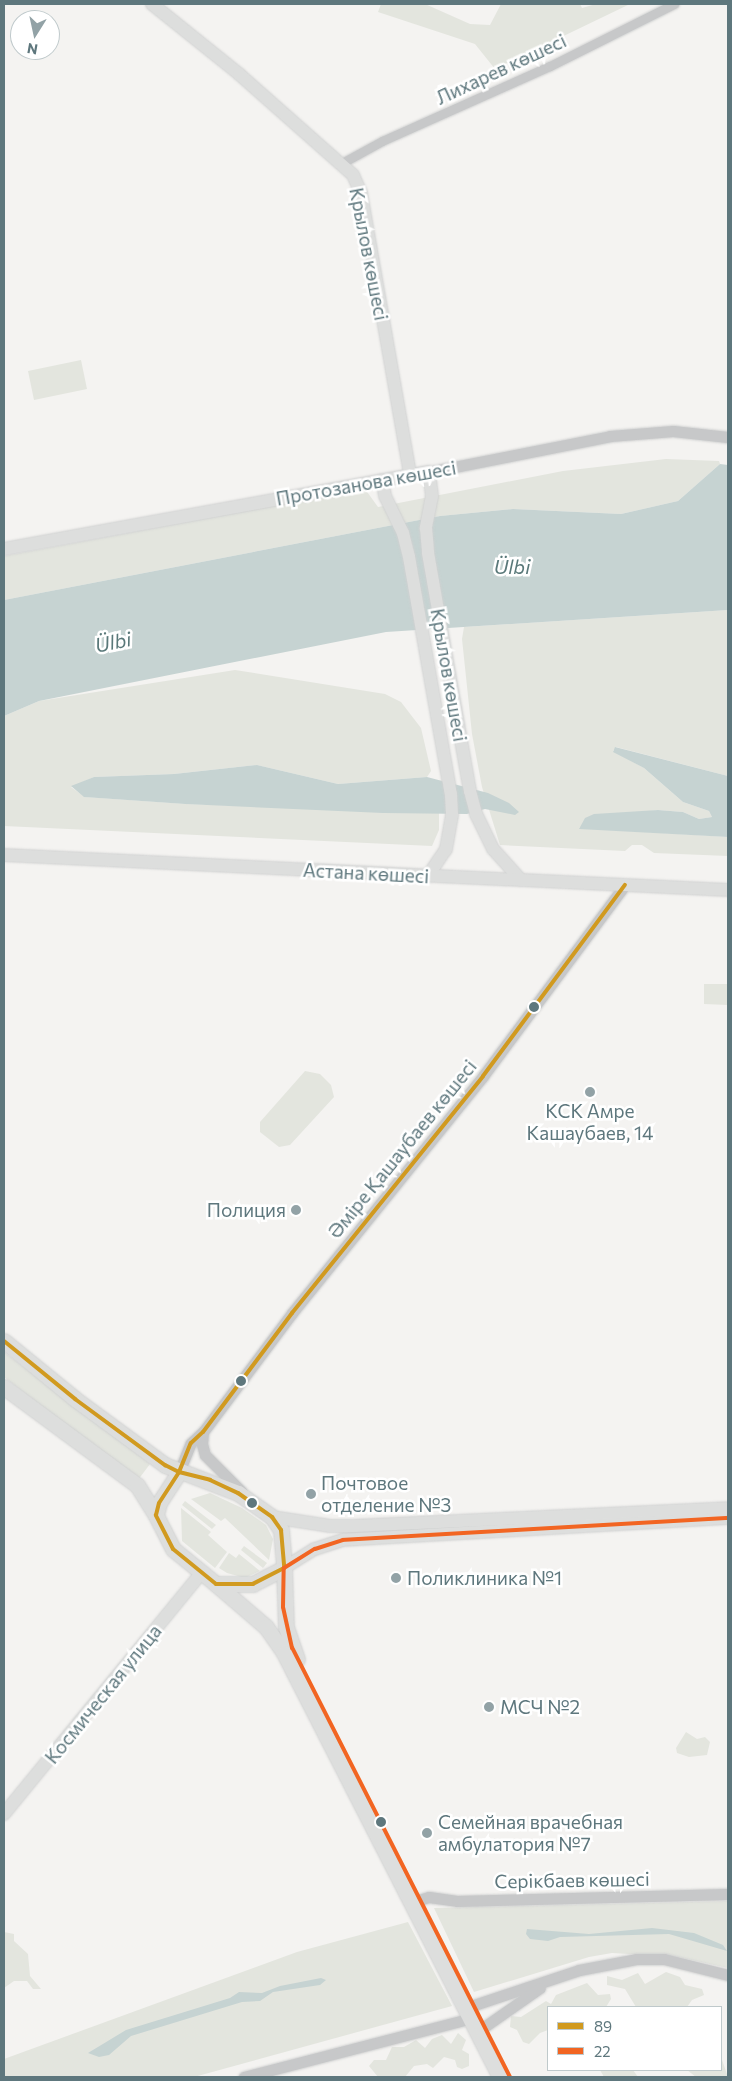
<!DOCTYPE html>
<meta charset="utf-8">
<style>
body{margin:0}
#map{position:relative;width:732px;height:2081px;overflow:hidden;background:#f4f3f1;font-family:Commissioner,sans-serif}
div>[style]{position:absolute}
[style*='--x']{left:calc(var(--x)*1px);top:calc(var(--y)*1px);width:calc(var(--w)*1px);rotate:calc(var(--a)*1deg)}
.green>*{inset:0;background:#e3e5de}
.water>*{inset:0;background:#c6d3d2}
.roads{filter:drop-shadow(0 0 1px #d0d1d1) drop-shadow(0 0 1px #d0d1d1)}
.minor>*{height:9px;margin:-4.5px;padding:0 4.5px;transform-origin:4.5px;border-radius:4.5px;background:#c7c8c9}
.tertiary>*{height:11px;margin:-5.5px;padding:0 5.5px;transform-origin:5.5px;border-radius:5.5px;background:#c7c8c9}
.secondary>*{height:12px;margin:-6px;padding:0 6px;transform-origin:6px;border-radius:6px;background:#dddedd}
.primary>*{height:15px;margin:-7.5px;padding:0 7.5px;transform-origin:7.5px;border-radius:7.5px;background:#dddedd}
.bus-1>*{height:4px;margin:-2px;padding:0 2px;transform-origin:2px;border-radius:2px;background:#d19a1f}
.bus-2>*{height:4px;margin:-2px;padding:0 2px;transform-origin:2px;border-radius:2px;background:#f26522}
.dots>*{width:14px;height:14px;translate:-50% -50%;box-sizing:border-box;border:2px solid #fff;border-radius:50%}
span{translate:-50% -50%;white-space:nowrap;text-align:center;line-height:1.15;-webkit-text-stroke:5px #fff;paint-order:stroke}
.street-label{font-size:19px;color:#5e777d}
.poi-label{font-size:19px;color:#5e777d}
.right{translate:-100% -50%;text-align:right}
.left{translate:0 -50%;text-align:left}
.water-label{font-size:20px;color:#597879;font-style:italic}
.frame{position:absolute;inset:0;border:5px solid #5e777d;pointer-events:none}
.legend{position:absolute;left:547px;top:2006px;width:175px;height:65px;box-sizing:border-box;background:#fff;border:1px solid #bfc9cb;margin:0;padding:6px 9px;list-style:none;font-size:15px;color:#5e777d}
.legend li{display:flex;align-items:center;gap:10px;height:25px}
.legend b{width:25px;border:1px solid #bfc9cb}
.north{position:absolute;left:10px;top:10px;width:50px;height:50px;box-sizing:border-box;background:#fff;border:1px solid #bfc9cb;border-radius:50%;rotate:190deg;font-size:14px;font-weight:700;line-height:20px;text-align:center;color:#5e777d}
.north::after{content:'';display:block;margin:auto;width:18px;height:22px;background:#92a2a6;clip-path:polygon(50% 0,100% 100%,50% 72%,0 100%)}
</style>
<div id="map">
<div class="green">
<i style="clip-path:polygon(381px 4px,425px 4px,470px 24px,490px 25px,501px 4px,580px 4px,582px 8px,596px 4px,630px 4px,495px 69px,475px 44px,378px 12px)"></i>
<i style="clip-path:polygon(81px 360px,87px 389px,34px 400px,28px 371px)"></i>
<i style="clip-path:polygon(666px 459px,719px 461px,720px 464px,678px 501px,621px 514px,513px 509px,440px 516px,4px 600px,4px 556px,365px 489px,378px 507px,563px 471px)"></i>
<i style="clip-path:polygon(728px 610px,728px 776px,616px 747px,613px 751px,644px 768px,683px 802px,709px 811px,712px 817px,699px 819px,683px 812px,658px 810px,627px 814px,579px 828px,728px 837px,728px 856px,654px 853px,642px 845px,632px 845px,625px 851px,500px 845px,482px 787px,472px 734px,462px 639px,464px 627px)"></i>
<i style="clip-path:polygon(235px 670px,385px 694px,401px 702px,421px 728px,431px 771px,427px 777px,338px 784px,257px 765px,174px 774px,94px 777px,71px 787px,85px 797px,186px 804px,439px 812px,439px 830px,432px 846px,4px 826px,4px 716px,39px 701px)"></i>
<i style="clip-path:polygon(704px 984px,728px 984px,728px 1005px,704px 1004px)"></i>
<i style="clip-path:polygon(305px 1071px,320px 1074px,331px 1085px,334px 1097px,290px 1145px,279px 1147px,260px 1132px,260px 1122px)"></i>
<i style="clip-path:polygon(4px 1352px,150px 1464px,138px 1480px,4px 1377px)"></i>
<i style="clip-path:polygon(210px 1493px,242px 1508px,266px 1525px,273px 1539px,269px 1560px,225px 1518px,221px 1521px,191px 1499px)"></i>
<i style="clip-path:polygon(185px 1501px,216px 1525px,212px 1529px,182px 1505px)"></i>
<i style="clip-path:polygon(181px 1508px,211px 1532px,208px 1535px,227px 1552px,215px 1568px,182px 1541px)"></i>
<i style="clip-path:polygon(244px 1546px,267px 1563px,263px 1568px,241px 1550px)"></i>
<i style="clip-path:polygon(229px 1553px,236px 1558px,239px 1554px,260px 1571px,245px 1578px,227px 1573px,219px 1568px)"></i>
<i style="clip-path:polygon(686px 1732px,697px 1739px,705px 1737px,710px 1742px,707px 1755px,689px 1757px,677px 1753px,676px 1748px)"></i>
<i style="clip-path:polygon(728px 1901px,728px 1968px,678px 1957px,612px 1953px,589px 1957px,474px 1992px,434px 1908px)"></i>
<i style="clip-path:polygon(408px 1922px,452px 2006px,194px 2077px,4px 2077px,4px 2059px,297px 1952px)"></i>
<i style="clip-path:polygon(4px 1932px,14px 1934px,14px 1941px,28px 1954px,30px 1976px,41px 1989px,33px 1989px,27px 1981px,14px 1981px,4px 1988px)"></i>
<i style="clip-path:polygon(666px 1972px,680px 1977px,685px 1985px,702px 1989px,704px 1995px,692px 2000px,687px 2007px,636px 2007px,625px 1989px,607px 1985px,607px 1976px,622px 1980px,638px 1973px,645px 1984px)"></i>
<i style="clip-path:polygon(587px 1983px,598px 1995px,610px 1994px,611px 1999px,606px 2007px,548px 2007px,548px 2030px,540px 2033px,529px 2044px,523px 2042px,517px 2030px,510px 2027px,511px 2016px,521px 2017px,546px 2001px,551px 2004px,556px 1995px)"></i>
<i style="clip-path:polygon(458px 2033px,466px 2040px,462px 2050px,469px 2054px,469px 2066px,462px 2069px,457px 2067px,455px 2060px,444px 2057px,433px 2068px,427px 2064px,414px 2066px,405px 2077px,378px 2077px,369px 2066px,374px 2060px,386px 2060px,392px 2047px,404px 2047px,416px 2040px,425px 2048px,432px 2039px,442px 2035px,451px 2044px)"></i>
<i style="clip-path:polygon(721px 2057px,728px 2077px,696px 2077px,687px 2070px,721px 2070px)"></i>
<i style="clip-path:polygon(600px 2070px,633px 2070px,638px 2077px,604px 2077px)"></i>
</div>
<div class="water">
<i style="clip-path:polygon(720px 464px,728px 465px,728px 610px,386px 632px,39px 701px,4px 716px,4px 600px,440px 516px,513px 509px,621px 514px,678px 501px)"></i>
<i style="clip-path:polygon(615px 747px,728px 776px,728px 837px,579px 829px,585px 818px,594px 814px,658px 810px,683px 812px,699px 819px,712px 817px,709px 811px,683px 802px,644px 768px,613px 752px)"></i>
<i style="clip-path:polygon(257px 765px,338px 784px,427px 777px,488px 793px,509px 803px,519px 812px,515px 815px,485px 809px,467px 814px,383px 813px,185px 804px,84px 797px,71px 786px,94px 777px,174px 774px)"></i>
<i style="clip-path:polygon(652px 1928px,694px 1933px,723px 1945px,727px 1951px,669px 1934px,560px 1937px,548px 1941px,530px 1939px,526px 1934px,527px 1929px,589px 1934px)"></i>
<i style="clip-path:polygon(321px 1978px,326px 1980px,320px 1985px,273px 1992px,260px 2001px,242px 2002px,131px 2036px,109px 2055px,99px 2057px,88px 2053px,126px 2030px,230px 1998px,239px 1992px,262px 1993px,280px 1986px)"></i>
</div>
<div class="roads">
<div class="minor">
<i style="--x:342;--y:163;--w:46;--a:-28.8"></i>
<i style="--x:382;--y:141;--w:184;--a:-24.1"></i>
<i style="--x:550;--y:66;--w:139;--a:-26.6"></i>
</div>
<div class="tertiary">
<i style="--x:429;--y:472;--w:185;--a:-11.2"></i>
<i style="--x:610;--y:436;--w:63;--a:-4.5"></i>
<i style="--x:673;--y:431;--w:55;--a:6.2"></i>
<i style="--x:203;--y:1432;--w:12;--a:95"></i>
<i style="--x:202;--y:1444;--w:11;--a:75"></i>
<i style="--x:205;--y:1455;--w:52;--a:45"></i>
<i style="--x:179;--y:1472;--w:31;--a:-68"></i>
<i style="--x:191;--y:1443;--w:16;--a:-43"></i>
<i style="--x:203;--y:1432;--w:149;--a:-53.2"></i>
<i style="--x:292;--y:1313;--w:304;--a:-51.1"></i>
<i style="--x:483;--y:1076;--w:238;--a:-53.4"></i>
<i style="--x:419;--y:1900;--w:10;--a:-17"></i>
<i style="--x:429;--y:1897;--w:28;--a:8"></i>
<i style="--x:457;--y:1901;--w:271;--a:-1.5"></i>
<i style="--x:471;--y:2006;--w:114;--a:-18.4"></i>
<i style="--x:579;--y:1970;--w:58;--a:-10.9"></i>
<i style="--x:636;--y:1959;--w:28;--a:0"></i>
<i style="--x:664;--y:1959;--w:66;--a:14"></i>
<i style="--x:484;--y:2027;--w:68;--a:-34.9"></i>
<i style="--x:244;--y:2077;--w:232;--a:-14.5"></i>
</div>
<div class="secondary">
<i style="--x:152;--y:4;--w:112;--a:38.8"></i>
<i style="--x:239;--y:74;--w:152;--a:41.5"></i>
<i style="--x:353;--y:175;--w:20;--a:66"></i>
<i style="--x:361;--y:193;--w:286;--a:80.1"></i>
<i style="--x:382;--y:480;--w:16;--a:79"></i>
<i style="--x:385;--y:496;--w:41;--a:64.1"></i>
<i style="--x:403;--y:533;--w:25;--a:76"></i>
<i style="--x:409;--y:557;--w:242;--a:80"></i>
<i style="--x:451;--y:795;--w:20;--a:87"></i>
<i style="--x:452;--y:815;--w:35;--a:100"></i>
<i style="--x:446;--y:849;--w:32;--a:124"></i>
<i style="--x:4;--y:549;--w:432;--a:-10.3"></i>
<i style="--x:429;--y:472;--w:24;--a:83"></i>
<i style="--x:432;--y:496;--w:33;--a:101"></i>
<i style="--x:426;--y:528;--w:25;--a:85"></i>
<i style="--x:428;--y:553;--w:242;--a:80"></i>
<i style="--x:470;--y:791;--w:24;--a:75"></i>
<i style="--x:476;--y:814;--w:39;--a:64"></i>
<i style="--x:493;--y:849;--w:42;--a:47.9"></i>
<i style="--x:4;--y:855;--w:725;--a:2.77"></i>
<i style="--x:272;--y:1517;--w:59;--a:8.8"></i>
<i style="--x:330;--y:1526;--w:23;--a:0"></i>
<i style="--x:353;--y:1526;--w:375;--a:-2.7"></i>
<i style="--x:284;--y:1568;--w:36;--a:-32"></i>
<i style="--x:315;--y:1549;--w:29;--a:-18"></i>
<i style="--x:343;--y:1540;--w:386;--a:-3.3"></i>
<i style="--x:4;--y:1814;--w:311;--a:-50.7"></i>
</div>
<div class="primary">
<i style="--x:4;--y:1341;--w:92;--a:39.2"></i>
<i style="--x:75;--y:1399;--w:112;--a:36.3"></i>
<i style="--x:165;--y:1465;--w:78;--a:21"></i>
<i style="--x:238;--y:1493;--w:42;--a:35.2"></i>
<i style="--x:272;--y:1517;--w:16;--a:55"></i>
<i style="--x:281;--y:1530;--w:38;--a:85"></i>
<i style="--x:284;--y:1568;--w:35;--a:153"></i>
<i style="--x:253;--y:1584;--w:37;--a:180"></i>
<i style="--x:216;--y:1584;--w:55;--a:-140.9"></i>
<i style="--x:173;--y:1549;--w:38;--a:-117"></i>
<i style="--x:156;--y:1515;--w:12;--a:-76"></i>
<i style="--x:159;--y:1503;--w:37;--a:-57"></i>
<i style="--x:4;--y:1387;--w:165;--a:36.4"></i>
<i style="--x:137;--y:1485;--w:36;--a:58"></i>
<i style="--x:284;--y:1568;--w:59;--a:88.1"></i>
<i style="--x:286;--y:1627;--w:34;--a:71"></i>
<i style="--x:216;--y:1584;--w:66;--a:40.7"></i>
<i style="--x:266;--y:1627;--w:32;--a:55"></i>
<i style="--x:284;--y:1653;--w:476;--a:63"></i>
</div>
</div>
<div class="bus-1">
<i style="--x:4;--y:1341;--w:92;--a:39.2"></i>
<i style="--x:75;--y:1399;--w:112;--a:36.3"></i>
<i style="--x:165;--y:1465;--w:16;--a:27"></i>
<i style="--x:179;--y:1472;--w:32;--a:14"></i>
<i style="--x:210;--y:1480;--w:31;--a:25"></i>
<i style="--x:238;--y:1493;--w:42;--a:35.2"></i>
<i style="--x:272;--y:1517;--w:16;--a:55"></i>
<i style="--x:281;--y:1530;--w:38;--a:85"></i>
<i style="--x:284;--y:1568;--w:35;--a:153"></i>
<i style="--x:253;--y:1584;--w:37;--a:180"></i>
<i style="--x:216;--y:1584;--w:55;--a:-140.9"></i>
<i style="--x:173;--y:1549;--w:38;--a:-117"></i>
<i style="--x:156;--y:1515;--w:12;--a:-76"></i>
<i style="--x:159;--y:1503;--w:37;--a:-57"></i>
<i style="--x:179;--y:1472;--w:31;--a:-68"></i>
<i style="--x:191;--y:1443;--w:16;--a:-43"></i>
<i style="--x:203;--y:1432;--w:149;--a:-53.2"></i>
<i style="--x:292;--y:1313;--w:304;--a:-51.1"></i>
<i style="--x:483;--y:1076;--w:238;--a:-53.4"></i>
</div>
<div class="bus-2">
<i style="--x:510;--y:2077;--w:481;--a:-116.9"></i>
<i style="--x:292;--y:1648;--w:42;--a:-102.4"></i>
<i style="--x:283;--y:1607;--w:39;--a:-89"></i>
<i style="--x:284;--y:1568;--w:36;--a:-32"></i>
<i style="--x:315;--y:1549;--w:29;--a:-18"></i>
<i style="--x:343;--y:1540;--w:386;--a:-3.3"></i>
</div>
<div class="dots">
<i style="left:534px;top:1007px;background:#5e777d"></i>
<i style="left:590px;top:1092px;background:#92a2a6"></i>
<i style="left:296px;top:1210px;background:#92a2a6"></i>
<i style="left:241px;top:1381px;background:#5e777d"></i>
<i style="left:311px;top:1494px;background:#92a2a6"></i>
<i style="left:252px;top:1503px;background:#5e777d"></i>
<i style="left:396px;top:1578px;background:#92a2a6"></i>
<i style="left:489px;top:1707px;background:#92a2a6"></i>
<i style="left:381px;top:1822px;background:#5e777d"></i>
<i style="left:427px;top:1833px;background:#92a2a6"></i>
</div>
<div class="street-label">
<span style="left:501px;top:69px;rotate:-25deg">Лихарев көшесі</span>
<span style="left:369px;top:254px;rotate:79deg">Крылов көшесі</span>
<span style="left:366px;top:483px;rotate:-10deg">Протозанова көшесі</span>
<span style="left:449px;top:675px;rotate:80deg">Крылов көшесі</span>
<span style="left:366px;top:873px;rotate:3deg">Астана көшесі</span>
<span style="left:402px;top:1149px;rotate:-51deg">Әміре Қашаубаев көшесі</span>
<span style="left:103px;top:1694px;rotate:-51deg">Космическая улица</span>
<span style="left:572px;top:1880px;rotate:-1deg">Серікбаев көшесі</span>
</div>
<div class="poi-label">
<span style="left:590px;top:1122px">КСК Амре<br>Кашаубаев, 14</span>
<span class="right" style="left:286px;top:1210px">Полиция</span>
<span class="left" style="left:321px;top:1494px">Почтовое<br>отделение №3</span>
<span class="left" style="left:407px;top:1578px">Поликлиника №1</span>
<span class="left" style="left:500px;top:1707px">МСЧ №2</span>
<span class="left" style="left:438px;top:1833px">Семейная врачебная<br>амбулатория №7</span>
</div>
<div class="water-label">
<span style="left:512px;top:566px">Ülbi</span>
<span style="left:113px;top:642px;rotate:-11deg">Ülbi</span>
</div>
<div class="frame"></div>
<ul class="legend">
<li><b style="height:6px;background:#d19a1f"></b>89</li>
<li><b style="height:6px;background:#f26522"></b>22</li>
</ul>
<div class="north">N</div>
</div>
